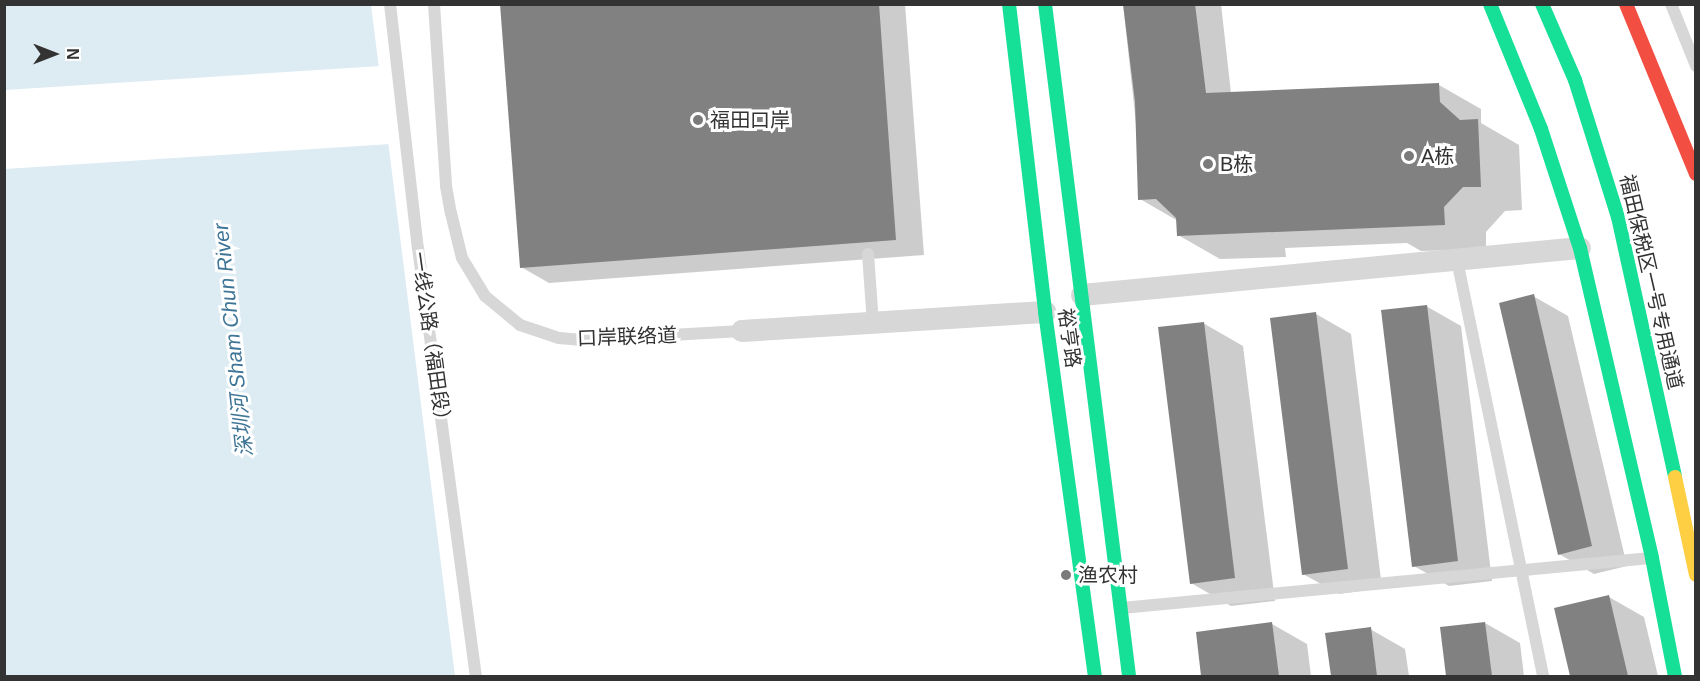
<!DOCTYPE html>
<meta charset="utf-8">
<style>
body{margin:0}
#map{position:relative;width:1700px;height:681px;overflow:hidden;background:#fff;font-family:Arial,"Noto Sans SC",sans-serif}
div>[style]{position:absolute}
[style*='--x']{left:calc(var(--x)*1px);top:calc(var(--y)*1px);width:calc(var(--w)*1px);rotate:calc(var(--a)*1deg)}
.water>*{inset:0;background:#ddebf3}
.pier>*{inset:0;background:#fff}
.shadow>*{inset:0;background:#0003}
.building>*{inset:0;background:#818181}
.lane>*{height:12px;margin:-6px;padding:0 6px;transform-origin:6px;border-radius:6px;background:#d7d7d7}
.street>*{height:22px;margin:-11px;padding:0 11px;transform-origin:11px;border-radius:11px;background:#d7d7d7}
.fast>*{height:14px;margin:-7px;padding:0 7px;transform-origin:7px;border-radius:7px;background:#16e098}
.slow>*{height:14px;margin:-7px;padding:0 7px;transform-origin:7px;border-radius:7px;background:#ffcf43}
.jam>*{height:14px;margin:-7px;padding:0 7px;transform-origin:7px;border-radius:7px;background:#f24e42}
.dots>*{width:16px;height:16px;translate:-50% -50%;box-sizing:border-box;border:3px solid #fff;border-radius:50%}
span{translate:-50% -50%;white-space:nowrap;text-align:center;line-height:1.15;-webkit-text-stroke:6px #fff;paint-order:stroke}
.poi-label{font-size:20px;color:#333}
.left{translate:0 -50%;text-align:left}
.street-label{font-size:20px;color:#333}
.water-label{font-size:21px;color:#3f7597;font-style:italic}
.frame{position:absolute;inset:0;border:6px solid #333;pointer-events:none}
.north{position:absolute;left:24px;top:24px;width:60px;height:60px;-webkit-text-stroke:4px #fff;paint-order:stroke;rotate:90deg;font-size:16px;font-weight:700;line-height:24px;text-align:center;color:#333}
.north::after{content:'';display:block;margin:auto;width:21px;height:27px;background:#333;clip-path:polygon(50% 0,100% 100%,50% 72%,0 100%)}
</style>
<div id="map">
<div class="water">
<i style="clip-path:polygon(4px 5px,371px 5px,455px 676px,5px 676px)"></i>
</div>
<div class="pier">
<i style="clip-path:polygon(381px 66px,391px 144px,5px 169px,5px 90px)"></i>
</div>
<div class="shadow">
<i style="clip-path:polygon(502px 4px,905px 4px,924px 255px,549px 283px,521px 267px)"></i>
<i style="clip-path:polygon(1123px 4px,1221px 4px,1231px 93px,1439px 85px,1481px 109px,1481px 123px,1519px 145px,1522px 210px,1505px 211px,1486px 232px,1486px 249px,1421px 251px,1407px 243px,1285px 248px,1286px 257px,1220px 259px,1178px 235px,1178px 221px,1140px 199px,1137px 133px)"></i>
<i style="clip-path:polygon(1533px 296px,1568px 316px,1627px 566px,1594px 574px,1559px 554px)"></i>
<i style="clip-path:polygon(1426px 306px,1461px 326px,1492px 581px,1449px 586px,1414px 566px)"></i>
<i style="clip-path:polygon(1316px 314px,1351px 334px,1382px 588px,1339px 594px,1303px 574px)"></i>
<i style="clip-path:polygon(1203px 323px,1243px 346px,1275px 601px,1231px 606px,1191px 583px)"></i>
<i style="clip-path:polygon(1609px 597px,1644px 617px,1658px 676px,1571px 676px,1556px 609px)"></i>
<i style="clip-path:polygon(1485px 623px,1520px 643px,1524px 676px,1447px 676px,1441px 629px)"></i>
<i style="clip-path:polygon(1272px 624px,1307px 644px,1311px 676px,1203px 676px,1197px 633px)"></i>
<i style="clip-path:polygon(1370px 629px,1405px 649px,1409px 676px,1332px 676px,1327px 634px)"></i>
</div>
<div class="building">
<i style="clip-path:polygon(500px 4px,879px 4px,896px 240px,520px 268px)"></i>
<i style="clip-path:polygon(1123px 4px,1195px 4px,1206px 93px,1439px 83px,1440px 102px,1460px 120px,1478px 119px,1481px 187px,1463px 187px,1444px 207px,1445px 225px,1177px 236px,1176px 218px,1156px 199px,1138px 200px,1135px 102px)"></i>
<i style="clip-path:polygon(1534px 294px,1592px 546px,1558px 555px,1499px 303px)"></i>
<i style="clip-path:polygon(1427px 305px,1458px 561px,1412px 567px,1381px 310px)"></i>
<i style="clip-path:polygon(1316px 312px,1348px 569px,1302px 575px,1270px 318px)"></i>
<i style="clip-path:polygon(1204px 322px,1235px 578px,1190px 584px,1158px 327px)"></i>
<i style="clip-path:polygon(1609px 595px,1628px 676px,1570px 676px,1554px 608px)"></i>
<i style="clip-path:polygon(1272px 622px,1279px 676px,1201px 676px,1196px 632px)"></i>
<i style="clip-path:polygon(1485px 622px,1492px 676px,1446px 676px,1440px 627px)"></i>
<i style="clip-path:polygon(1371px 627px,1377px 676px,1331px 676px,1325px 633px)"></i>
</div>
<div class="lane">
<i style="--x:390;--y:4;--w:246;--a:83.5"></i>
<i style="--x:418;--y:248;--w:432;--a:82.3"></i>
<i style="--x:434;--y:4;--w:182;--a:86.2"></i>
<i style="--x:446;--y:186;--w:27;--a:80"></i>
<i style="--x:451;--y:213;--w:46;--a:76.3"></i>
<i style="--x:462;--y:258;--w:44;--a:58.8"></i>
<i style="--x:485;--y:296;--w:45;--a:39.6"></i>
<i style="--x:520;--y:325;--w:41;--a:18.4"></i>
<i style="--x:559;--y:338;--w:23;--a:5"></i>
<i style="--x:582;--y:340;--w:160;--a:-3.2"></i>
<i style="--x:1671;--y:4;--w:67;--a:68"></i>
<i style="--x:868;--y:254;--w:69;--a:85.9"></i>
<i style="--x:1457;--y:260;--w:425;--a:78.3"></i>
<i style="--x:1122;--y:608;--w:531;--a:-5.4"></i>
</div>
<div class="street">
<i style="--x:1082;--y:295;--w:500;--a:-5.39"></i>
<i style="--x:742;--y:331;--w:304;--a:-3.6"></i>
</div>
<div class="fast">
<i style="--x:1009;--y:4;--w:310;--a:83.3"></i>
<i style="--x:1045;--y:312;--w:367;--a:82.2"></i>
<i style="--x:1045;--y:4;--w:677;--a:82.87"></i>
<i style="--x:1490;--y:4;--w:135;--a:67.8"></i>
<i style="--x:1541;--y:129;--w:125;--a:71.9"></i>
<i style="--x:1580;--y:248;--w:318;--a:76.9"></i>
<i style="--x:1652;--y:558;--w:120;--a:79"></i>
<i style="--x:1542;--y:4;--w:83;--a:66.5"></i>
<i style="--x:1575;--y:80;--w:144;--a:72.6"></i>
<i style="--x:1618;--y:217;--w:266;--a:77.6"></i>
</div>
<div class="slow">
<i style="--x:1675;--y:477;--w:100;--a:77.9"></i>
</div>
<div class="jam">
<i style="--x:1626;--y:4;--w:184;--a:67.6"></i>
</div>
<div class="dots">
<i style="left:698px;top:120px;background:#7a7a7a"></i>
<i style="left:1409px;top:156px;background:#7a7a7a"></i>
<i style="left:1208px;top:164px;background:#7a7a7a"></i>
<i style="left:1066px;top:575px;background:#7a7a7a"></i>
</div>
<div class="poi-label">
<span class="left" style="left:710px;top:120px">福田口岸</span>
<span class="left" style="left:1421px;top:156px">A栋</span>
<span class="left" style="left:1220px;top:164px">B栋</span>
<span class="left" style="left:1078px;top:575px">渔农村</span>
</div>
<div class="street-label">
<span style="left:1651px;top:282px;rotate:77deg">福田保税区一号专用通道</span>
<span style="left:627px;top:337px;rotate:-2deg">口岸联络道</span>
<span style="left:1069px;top:338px;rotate:82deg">裕亨路</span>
<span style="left:431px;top:341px;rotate:82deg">一线公路（福田段）</span>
</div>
<div class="water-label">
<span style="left:233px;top:340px;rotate:-96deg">深圳河 Sham Chun River</span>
</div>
<div class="frame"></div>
<div class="north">N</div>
</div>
